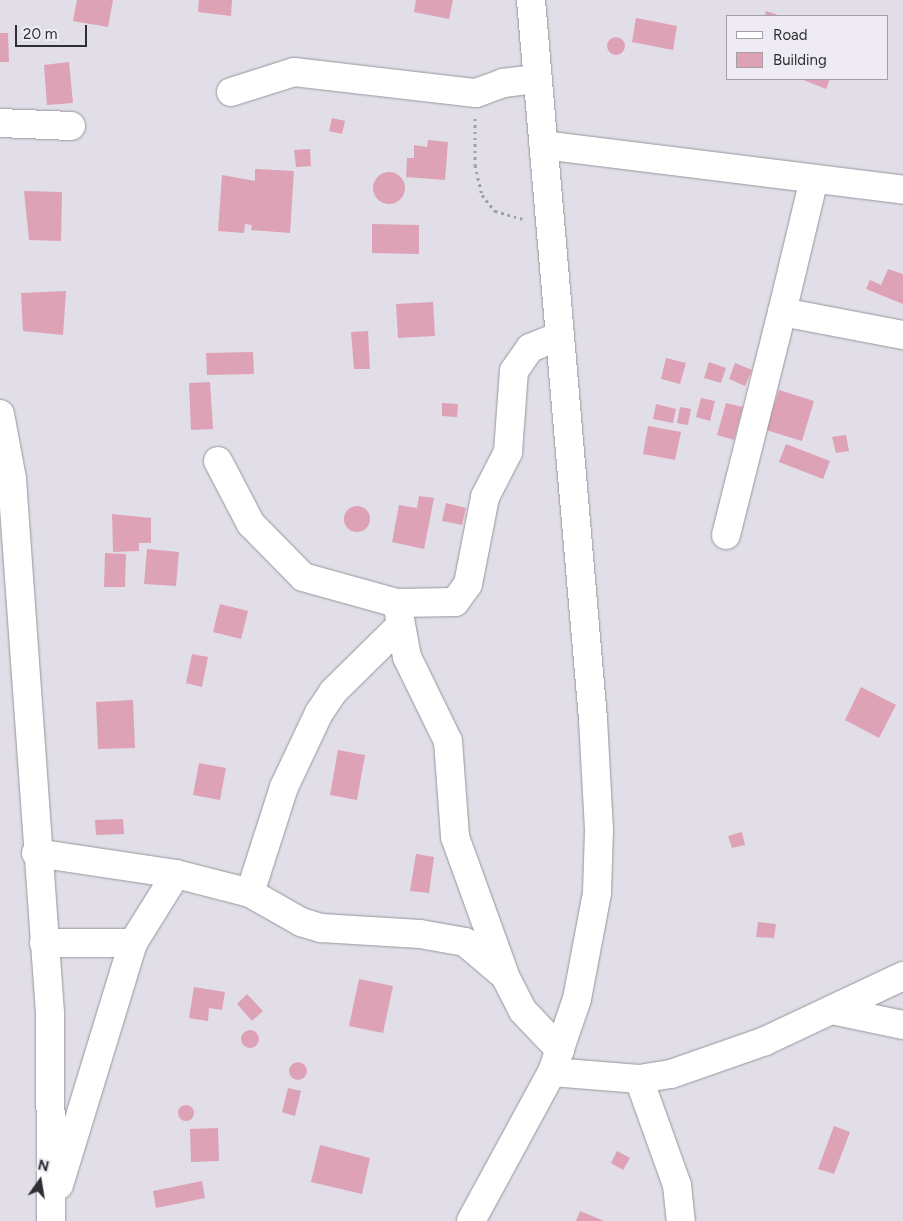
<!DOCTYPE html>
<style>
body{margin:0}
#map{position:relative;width:903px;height:1221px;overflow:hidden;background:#e1dee7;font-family:Figtree,sans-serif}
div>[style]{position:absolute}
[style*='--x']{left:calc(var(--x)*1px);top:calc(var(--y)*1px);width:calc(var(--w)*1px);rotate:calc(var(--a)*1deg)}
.building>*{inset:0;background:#dda2b6}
.round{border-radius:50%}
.path>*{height:3px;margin-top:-1.5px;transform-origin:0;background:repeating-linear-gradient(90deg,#a09ea5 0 2.5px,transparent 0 6.5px)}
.roads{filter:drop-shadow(0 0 1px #98959e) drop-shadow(0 0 1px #98959e)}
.minor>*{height:28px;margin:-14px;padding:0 14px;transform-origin:14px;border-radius:14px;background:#fff}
span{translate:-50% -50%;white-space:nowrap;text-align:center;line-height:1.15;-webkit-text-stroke:5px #eeebf4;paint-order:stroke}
.legend{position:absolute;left:726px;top:15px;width:162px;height:65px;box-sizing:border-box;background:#eeebf4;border:1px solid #a29fa6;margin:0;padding:6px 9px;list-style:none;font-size:15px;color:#2f2e31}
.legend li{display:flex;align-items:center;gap:10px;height:25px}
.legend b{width:25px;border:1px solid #a29fa6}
.north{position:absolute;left:15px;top:1156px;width:50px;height:50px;-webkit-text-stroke:4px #eeebf4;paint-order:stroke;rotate:13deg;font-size:14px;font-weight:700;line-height:20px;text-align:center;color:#2f2e31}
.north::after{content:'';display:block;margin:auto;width:18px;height:22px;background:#2f2e31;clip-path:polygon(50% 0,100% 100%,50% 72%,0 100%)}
.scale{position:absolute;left:15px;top:25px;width:72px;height:22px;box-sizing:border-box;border:2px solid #2f2e31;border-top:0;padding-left:6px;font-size:15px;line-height:18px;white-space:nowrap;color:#2f2e31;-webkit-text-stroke:4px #eeebf4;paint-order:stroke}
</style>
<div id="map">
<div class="building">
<i style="clip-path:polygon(77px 0,113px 0,108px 27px,73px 21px)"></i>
<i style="clip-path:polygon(199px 0,232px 0,231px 16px,198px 12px)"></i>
<i style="clip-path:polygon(416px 0,453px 0,449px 19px,414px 12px)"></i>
<i style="clip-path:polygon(766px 11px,781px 16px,765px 16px)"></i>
<i style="clip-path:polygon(636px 18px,677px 26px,673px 50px,632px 42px)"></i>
<i style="clip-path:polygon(0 33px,8px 33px,9px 62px,0 62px)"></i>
<i class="round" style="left:607px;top:37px;width:18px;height:18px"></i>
<i style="clip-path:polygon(69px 62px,73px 103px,47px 105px,44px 65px)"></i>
<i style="clip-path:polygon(801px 79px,830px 79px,826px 89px)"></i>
<i style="clip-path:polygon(332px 118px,345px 121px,342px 134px,329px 131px)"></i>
<i style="clip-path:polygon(428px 140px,448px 142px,445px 180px,406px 177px,407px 158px,414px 158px,414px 145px,427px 147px)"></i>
<i style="clip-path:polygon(310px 149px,311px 166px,296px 167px,294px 150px)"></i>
<i style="clip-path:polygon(255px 169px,294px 171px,290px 233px,251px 230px,252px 225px,245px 224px,244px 233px,218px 231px,222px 175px,255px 181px)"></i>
<i class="round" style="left:373px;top:172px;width:32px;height:32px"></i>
<i style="clip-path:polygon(24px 191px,62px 192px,61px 241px,29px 240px)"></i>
<i style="clip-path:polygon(372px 224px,419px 225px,419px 254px,372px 253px)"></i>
<i style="clip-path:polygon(888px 269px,903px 274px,903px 304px,866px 289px,870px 280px,881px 285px)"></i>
<i style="clip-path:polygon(66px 291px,63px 335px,23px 331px,21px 293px)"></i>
<i style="clip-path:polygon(433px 302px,435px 336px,398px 338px,396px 304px)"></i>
<i style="clip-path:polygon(368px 331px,370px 369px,354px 369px,351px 332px)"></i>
<i style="clip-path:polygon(253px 352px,254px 374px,207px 375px,206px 353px)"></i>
<i style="clip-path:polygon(666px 358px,686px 363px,680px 384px,661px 379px)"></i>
<i style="clip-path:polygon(709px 362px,726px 368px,721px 383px,704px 378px)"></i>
<i style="clip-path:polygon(735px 363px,752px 370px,745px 386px,729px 379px)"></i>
<i style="clip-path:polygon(210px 382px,213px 429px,191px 430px,189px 383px)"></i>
<i style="clip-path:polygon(779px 390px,814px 401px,802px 441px,766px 430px)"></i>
<i style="clip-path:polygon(701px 398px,715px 401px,710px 421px,696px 417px)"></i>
<i style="clip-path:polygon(442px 403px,458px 404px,457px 417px,442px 416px)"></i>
<i style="clip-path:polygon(726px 403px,743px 407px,734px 440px,717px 435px)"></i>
<i style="clip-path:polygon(656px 404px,676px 409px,673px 423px,653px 419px)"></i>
<i style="clip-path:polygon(680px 407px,691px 409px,688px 425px,677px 423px)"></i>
<i style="clip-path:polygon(648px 426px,681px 432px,675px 460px,643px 454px)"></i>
<i style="clip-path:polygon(846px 435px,849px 451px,836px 453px,832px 437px)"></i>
<i style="clip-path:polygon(786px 444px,830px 461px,823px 479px,779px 462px)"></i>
<i style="clip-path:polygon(419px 496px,434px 498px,424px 549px,392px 542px,399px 505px,417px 508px)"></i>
<i style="clip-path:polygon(446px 503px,466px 508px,462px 525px,442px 521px)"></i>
<i class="round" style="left:344px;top:506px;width:26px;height:26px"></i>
<i style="clip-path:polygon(112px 514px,151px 518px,151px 543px,139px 543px,139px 551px,113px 552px)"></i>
<i style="clip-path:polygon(147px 549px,179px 552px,176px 586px,144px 584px)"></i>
<i style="clip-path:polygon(105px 553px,126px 554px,125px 587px,104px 587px)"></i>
<i style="clip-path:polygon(220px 604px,248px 611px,241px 639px,213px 632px)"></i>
<i style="clip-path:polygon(192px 654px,208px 657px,202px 687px,186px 683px)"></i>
<i style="clip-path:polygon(861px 687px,896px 705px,879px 738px,845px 720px)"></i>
<i style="clip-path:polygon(133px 700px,135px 748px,98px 749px,96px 702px)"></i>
<i style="clip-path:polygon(338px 750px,365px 755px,357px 800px,330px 795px)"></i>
<i style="clip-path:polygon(199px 763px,226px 768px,220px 800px,193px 795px)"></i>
<i style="clip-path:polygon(123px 819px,124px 834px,96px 835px,95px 820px)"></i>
<i style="clip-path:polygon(742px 832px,745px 845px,732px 848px,728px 836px)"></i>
<i style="clip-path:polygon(416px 854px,434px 857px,429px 893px,410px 891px)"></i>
<i style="clip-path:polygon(758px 922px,776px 924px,774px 938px,756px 937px)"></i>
<i style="clip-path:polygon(359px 979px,393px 986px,383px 1033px,349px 1026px)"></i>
<i style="clip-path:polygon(194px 987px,225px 992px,222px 1010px,209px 1008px,208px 1021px,189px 1018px)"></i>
<i style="clip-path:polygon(247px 994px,263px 1011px,252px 1021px,237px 1004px)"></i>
<i class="round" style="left:241px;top:1030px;width:18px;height:18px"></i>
<i class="round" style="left:289px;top:1062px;width:18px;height:18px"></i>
<i style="clip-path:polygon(288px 1088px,301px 1091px,295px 1116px,282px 1112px)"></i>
<i class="round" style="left:178px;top:1105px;width:16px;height:16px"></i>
<i style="clip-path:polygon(834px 1126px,850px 1132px,834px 1174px,818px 1169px)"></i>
<i style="clip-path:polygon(218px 1128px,219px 1161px,191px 1162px,190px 1129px)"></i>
<i style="clip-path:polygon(320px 1145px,370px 1158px,362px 1194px,311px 1182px)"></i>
<i style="clip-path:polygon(617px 1151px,630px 1158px,623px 1170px,611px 1163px)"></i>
<i style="clip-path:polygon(202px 1181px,205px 1198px,156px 1208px,153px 1191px)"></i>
<i style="clip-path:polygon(580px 1211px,604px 1221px,576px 1221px)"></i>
</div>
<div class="path">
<i style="--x:475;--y:118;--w:47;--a:90"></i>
<i style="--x:475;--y:165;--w:31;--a:77"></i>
<i style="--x:482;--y:195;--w:21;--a:51"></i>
<i style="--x:495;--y:211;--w:32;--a:16"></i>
</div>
<div class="roads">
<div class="minor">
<i style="--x:231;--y:92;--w:66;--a:-17.6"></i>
<i style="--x:294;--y:72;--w:183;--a:6.6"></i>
<i style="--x:476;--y:93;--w:29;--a:-20"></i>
<i style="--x:503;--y:83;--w:35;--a:-7"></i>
<i style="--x:0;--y:123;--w:71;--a:2.4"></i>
<i style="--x:544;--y:145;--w:362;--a:7.1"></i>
<i style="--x:814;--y:179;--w:137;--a:103.5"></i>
<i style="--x:782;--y:312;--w:123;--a:10.8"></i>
<i style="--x:0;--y:414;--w:66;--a:79.5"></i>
<i style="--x:12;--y:479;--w:535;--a:85.93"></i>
<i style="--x:50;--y:1013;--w:208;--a:89.7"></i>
<i style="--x:218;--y:461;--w:71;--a:62.4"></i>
<i style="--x:251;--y:524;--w:74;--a:45.5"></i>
<i style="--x:303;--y:577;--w:98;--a:15.5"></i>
<i style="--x:397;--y:603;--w:58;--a:-1"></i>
<i style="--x:455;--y:602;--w:22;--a:-54"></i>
<i style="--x:468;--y:584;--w:89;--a:-78.9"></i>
<i style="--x:485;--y:497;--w:51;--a:-62.9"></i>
<i style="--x:508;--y:452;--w:81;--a:-85.8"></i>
<i style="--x:514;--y:371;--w:28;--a:-55"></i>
<i style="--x:530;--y:348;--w:32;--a:-22"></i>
<i style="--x:726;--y:535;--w:230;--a:-75.9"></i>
<i style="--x:397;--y:603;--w:55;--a:79.5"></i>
<i style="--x:407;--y:657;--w:93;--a:64"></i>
<i style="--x:448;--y:741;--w:96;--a:85.8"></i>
<i style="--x:455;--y:837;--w:144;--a:70.1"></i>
<i style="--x:36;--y:853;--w:142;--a:8.5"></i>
<i style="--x:176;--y:874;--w:76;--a:14.4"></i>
<i style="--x:250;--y:893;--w:59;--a:29.6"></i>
<i style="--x:301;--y:922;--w:21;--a:17"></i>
<i style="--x:321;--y:928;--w:99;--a:3.5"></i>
<i style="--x:420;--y:934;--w:46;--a:10.1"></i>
<i style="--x:465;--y:942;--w:52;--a:40.4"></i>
<i style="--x:505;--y:976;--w:39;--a:63"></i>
<i style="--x:523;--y:1011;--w:54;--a:46.5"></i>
<i style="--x:250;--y:893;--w:111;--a:-72.2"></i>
<i style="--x:284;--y:787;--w:82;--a:-64.7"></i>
<i style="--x:319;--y:713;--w:25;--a:-56"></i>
<i style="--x:333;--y:692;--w:91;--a:-44.6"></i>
<i style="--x:44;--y:943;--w:89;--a:0"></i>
<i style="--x:836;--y:1011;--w:68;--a:11.8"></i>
<i style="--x:552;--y:1072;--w:87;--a:4.6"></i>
<i style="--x:639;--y:1079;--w:32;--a:-9"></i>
<i style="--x:671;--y:1074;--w:100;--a:-19.3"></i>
<i style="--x:765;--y:1041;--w:153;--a:-25.2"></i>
<i style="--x:639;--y:1079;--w:113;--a:70.3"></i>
<i style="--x:677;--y:1185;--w:36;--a:84"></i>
<i style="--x:59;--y:1185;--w:253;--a:-73"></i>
<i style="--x:133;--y:943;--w:81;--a:-58.1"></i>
<i style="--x:471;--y:1221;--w:170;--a:-61.5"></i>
<i style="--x:552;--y:1072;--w:77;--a:-71.1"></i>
<i style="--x:577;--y:999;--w:108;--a:-79.3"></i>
<i style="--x:597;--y:893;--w:63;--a:-88.2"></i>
<i style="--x:599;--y:830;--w:111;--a:-93.1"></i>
<i style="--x:593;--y:719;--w:722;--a:-94.93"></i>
</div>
</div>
<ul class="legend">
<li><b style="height:6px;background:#fff"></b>Road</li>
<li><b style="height:14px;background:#dda2b6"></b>Building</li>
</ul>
<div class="north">N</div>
<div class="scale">20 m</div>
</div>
